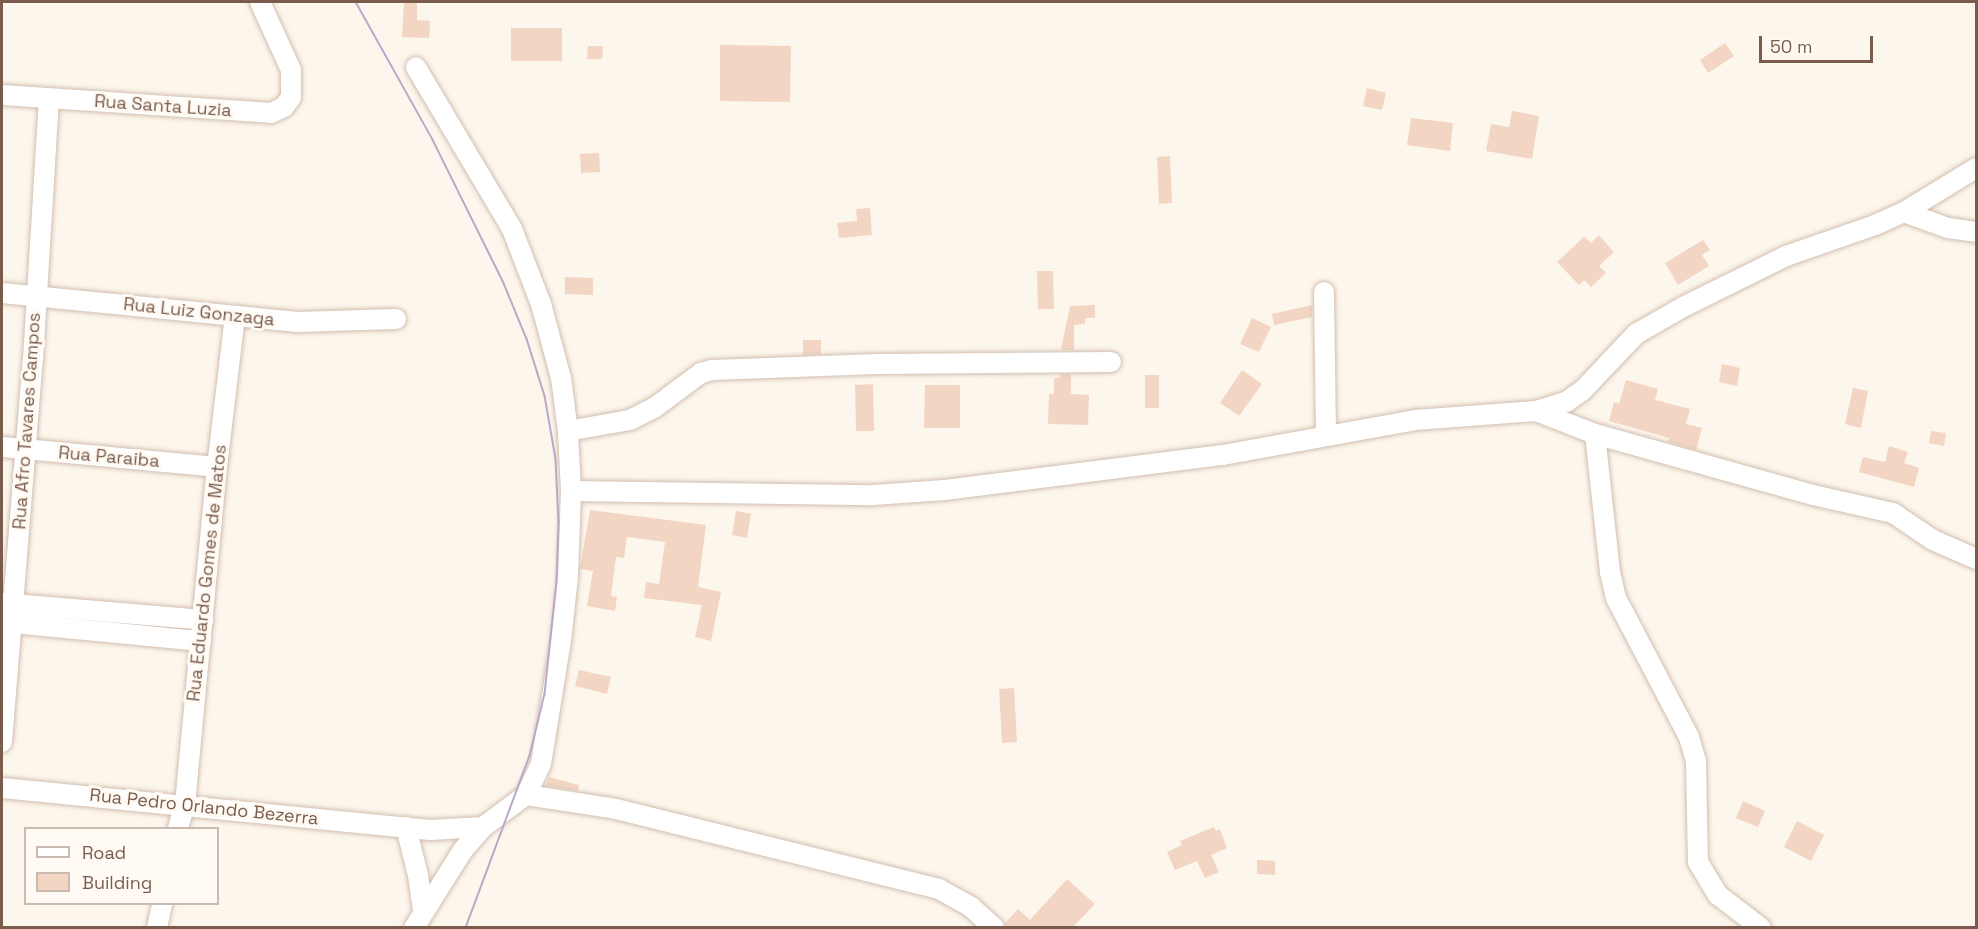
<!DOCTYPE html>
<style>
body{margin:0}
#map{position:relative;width:1978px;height:929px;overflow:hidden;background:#fdf6ec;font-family:"Space Grotesk",sans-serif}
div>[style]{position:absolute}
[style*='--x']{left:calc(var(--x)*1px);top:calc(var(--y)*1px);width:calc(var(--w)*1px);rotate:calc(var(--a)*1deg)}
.building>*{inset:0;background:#f3d5c3}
.roads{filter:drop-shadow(0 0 2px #d1beb0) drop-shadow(0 0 2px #d1beb0)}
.minor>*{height:20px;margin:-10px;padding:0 10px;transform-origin:10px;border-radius:10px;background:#fff}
.tram>*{height:1.5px;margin:-0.75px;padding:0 0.75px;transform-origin:0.75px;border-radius:0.75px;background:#b9a8c9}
span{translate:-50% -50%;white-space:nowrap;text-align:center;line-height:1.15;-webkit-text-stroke:6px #fffaf3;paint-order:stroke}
.street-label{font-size:18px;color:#7a5c4d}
.frame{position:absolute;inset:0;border:3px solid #7a5c4d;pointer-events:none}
.legend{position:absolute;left:24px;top:827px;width:195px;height:78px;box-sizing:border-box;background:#fffaf3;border:2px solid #cabbb1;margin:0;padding:8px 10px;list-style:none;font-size:18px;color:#7a5c4d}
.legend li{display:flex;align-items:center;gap:12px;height:30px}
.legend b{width:30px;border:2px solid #cabbb1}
.scale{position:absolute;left:1759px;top:36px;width:114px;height:27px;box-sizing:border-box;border:3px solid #7a5c4d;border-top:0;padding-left:8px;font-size:18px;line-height:21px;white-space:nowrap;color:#7a5c4d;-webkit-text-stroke:4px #fffaf3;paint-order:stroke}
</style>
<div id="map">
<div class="building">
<i style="clip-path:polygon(404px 2px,417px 2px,417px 20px,430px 21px,429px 38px,402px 37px)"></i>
<i style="clip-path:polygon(511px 28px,562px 28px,562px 61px,511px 61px)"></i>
<i style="clip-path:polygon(1725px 43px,1734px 56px,1708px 73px,1700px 60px)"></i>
<i style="clip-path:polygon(720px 45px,791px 46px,790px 102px,720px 101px)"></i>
<i style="clip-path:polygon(588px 46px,603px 46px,602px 59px,587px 59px)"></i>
<i style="clip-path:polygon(1367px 88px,1386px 93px,1382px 110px,1363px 106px)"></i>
<i style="clip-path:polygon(1512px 111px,1539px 116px,1532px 159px,1486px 151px,1491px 124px,1509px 127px)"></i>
<i style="clip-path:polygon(1411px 118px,1453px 123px,1450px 151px,1407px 145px)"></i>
<i style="clip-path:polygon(599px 153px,600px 172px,581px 173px,580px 154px)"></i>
<i style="clip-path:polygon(1170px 156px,1172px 203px,1159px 204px,1157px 157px)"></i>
<i style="clip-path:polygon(870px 208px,872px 235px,839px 238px,837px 223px,857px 221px,856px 209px)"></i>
<i style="clip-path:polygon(1599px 235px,1614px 252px,1599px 266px,1606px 273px,1591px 287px,1584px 280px,1579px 285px,1557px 262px,1584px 237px,1591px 243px)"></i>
<i style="clip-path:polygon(1703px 240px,1710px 250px,1702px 255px,1709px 266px,1678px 285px,1665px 263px)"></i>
<i style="clip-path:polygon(1037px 271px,1053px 271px,1054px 309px,1038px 309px)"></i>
<i style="clip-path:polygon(565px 277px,593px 278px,593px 295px,565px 294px)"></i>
<i style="clip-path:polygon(1095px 305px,1095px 318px,1085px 318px,1085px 324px,1074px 325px,1074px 350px,1061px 350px,1070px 306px)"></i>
<i style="clip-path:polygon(1312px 305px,1312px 317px,1274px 325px,1272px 314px)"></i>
<i style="clip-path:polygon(1252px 318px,1271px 327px,1259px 352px,1240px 344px)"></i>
<i style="clip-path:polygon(803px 340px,821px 340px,821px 354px,803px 355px)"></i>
<i style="clip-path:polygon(1722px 364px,1740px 368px,1737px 386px,1719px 382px)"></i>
<i style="clip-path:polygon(1242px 370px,1262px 384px,1239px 416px,1220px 403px)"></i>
<i style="clip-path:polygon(1060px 374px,1071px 374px,1071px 394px,1089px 395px,1088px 425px,1048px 424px,1049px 394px,1054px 394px,1054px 378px,1060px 378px)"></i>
<i style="clip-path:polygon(1145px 375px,1159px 375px,1159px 408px,1145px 408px)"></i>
<i style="clip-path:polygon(1626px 380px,1658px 389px,1655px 400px,1690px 409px,1686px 424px,1702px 428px,1696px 450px,1668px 442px,1669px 438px,1609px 421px,1614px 402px,1619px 404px)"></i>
<i style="clip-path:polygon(873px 384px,874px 431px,856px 431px,855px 385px)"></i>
<i style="clip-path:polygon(925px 385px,960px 385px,960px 428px,924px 428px)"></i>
<i style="clip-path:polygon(1853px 388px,1868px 391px,1861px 428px,1845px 424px)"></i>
<i style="clip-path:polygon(1931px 431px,1946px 433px,1944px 446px,1929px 443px)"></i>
<i style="clip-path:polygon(1889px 446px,1908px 452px,1904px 463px,1919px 468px,1914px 487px,1859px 472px,1863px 457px,1885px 462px)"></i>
<i style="clip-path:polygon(590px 510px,706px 525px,698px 587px,721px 592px,711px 641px,695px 637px,702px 605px,644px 598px,646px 582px,659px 584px,665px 542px,627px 537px,624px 558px,616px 557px,611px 596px,617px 597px,615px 611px,587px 606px,593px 571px,580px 569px)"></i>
<i style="clip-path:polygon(736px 511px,751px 514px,747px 538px,732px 535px)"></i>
<i style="clip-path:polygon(579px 670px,611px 677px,607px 694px,575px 686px)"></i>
<i style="clip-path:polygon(1014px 688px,1017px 742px,1002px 743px,999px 689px)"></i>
<i style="clip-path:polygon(549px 777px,579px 785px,578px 791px,546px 786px)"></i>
<i style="clip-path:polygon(1743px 801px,1765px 811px,1758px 827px,1736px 818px)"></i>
<i style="clip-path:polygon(1797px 821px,1824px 835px,1811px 861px,1784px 847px)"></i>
<i style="clip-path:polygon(1214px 827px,1216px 831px,1220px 829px,1227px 848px,1211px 855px,1219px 872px,1205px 878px,1197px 861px,1175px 870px,1167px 852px,1182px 845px,1180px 841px)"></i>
<i style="clip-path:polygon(1257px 860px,1275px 861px,1275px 875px,1257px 874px)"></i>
<i style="clip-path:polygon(1067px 879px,1095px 904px,1073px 927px,1006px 927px,1005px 923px,1018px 909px,1030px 920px)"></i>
</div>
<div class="roads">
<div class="minor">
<i style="--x:2;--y:95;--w:270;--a:3.8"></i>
<i style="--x:271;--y:113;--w:14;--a:-25"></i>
<i style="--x:284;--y:107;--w:12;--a:-55"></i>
<i style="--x:291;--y:97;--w:27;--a:-90"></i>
<i style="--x:291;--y:70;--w:75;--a:-114.5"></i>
<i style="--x:1904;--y:212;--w:47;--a:20"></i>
<i style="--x:1948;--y:228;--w:28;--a:8"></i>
<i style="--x:1324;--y:292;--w:144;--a:89.2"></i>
<i style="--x:2;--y:293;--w:295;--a:5.6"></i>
<i style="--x:296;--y:322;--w:100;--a:-1.7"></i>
<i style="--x:1536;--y:411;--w:63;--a:21.3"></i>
<i style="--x:1595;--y:434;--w:226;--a:15.6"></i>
<i style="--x:1813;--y:495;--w:82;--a:12.7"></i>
<i style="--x:1893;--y:513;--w:48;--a:34"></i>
<i style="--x:1933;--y:540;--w:47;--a:23.8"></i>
<i style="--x:568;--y:431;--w:63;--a:-10.1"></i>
<i style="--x:630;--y:420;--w:27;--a:-27"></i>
<i style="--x:654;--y:408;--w:59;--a:-36.7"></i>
<i style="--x:701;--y:373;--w:11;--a:-15"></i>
<i style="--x:712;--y:370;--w:165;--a:-2.1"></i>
<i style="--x:877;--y:364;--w:234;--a:-0.5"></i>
<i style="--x:1595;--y:434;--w:139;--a:83.8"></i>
<i style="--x:1610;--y:572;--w:27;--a:77"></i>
<i style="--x:1616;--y:598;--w:157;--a:62.3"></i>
<i style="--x:1689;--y:737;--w:25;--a:74"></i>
<i style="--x:1696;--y:761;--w:101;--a:88.9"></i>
<i style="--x:1698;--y:862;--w:39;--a:59"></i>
<i style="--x:1718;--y:895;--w:54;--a:37.5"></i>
<i style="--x:2;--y:447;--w:216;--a:5.3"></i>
<i style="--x:571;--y:491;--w:302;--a:0.8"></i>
<i style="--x:873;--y:495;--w:72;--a:-4"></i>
<i style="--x:945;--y:490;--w:280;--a:-7.2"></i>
<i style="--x:1223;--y:455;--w:195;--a:-10.3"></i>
<i style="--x:1415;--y:420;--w:121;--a:-4.3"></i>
<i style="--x:1536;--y:411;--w:31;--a:-17"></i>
<i style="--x:1566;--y:402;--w:21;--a:-35"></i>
<i style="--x:1583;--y:390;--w:77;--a:-46.6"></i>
<i style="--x:1636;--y:334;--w:54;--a:-29.9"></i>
<i style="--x:1683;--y:307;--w:115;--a:-26.3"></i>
<i style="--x:1786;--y:256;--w:94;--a:-19.2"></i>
<i style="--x:1875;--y:225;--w:32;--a:-24"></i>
<i style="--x:1904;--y:212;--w:84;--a:-31.4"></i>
<i style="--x:2;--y:603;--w:202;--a:4.8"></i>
<i style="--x:2;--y:622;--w:200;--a:5.5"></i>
<i style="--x:2;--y:742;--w:383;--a:-85.4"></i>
<i style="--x:33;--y:360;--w:261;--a:-86.5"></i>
<i style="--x:2;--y:788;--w:430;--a:5.6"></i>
<i style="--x:430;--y:830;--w:53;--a:-3.2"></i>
<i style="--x:526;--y:795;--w:91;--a:8.8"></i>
<i style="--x:616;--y:809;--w:333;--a:13.9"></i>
<i style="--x:939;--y:889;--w:37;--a:29"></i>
<i style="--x:971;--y:907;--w:31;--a:42"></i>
<i style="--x:406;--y:827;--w:49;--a:76"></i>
<i style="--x:418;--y:875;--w:37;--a:82"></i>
<i style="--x:178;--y:828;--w:25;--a:-74"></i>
<i style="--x:185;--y:804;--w:339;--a:-84.6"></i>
<i style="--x:217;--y:467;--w:151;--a:-83.2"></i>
<i style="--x:157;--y:928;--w:25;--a:-78"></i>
<i style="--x:414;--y:928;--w:92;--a:-57.9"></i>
<i style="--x:463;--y:850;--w:30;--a:-49"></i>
<i style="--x:483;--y:827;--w:54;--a:-36.7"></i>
<i style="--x:526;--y:795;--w:34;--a:-64"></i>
<i style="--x:541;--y:764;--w:125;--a:-80.8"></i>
<i style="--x:561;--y:641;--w:64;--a:-83.8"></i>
<i style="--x:568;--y:577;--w:86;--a:-88"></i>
<i style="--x:571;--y:491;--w:60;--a:-92.9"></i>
<i style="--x:568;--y:431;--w:53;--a:-97.5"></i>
<i style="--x:561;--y:378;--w:77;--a:-105.1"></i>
<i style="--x:541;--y:304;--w:80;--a:-111.1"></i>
<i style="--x:512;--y:229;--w:188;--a:-120.7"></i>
</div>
</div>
<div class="tram">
<i style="--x:356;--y:2;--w:158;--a:60.8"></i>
<i style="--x:433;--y:140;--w:157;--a:63.6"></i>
<i style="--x:503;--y:281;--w:63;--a:67.5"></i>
<i style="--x:527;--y:339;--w:60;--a:72.5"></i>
<i style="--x:545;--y:396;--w:64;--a:80.1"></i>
<i style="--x:556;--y:459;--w:63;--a:87.3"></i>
<i style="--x:559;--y:522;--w:60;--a:91.9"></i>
<i style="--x:557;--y:582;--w:113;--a:96.1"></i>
<i style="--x:545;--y:694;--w:64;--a:103.6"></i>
<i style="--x:530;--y:756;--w:184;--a:110.4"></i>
</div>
<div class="street-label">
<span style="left:163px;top:106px;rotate:4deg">Rua Santa Luzia</span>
<span style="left:199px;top:312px;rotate:6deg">Rua Luiz Gonzaga</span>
<span style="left:27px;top:421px;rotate:-86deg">Rua Afro Tavares Campos</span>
<span style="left:109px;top:457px;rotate:5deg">Rua Paraiba</span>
<span style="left:207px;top:573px;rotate:-84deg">Rua Eduardo Gomes de Matos</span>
<span style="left:204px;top:807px;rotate:6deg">Rua Pedro Orlando Bezerra</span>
</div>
<div class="frame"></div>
<ul class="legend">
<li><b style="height:8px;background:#fff"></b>Road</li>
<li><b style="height:16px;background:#f3d5c3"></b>Building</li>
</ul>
<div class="scale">50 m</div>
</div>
